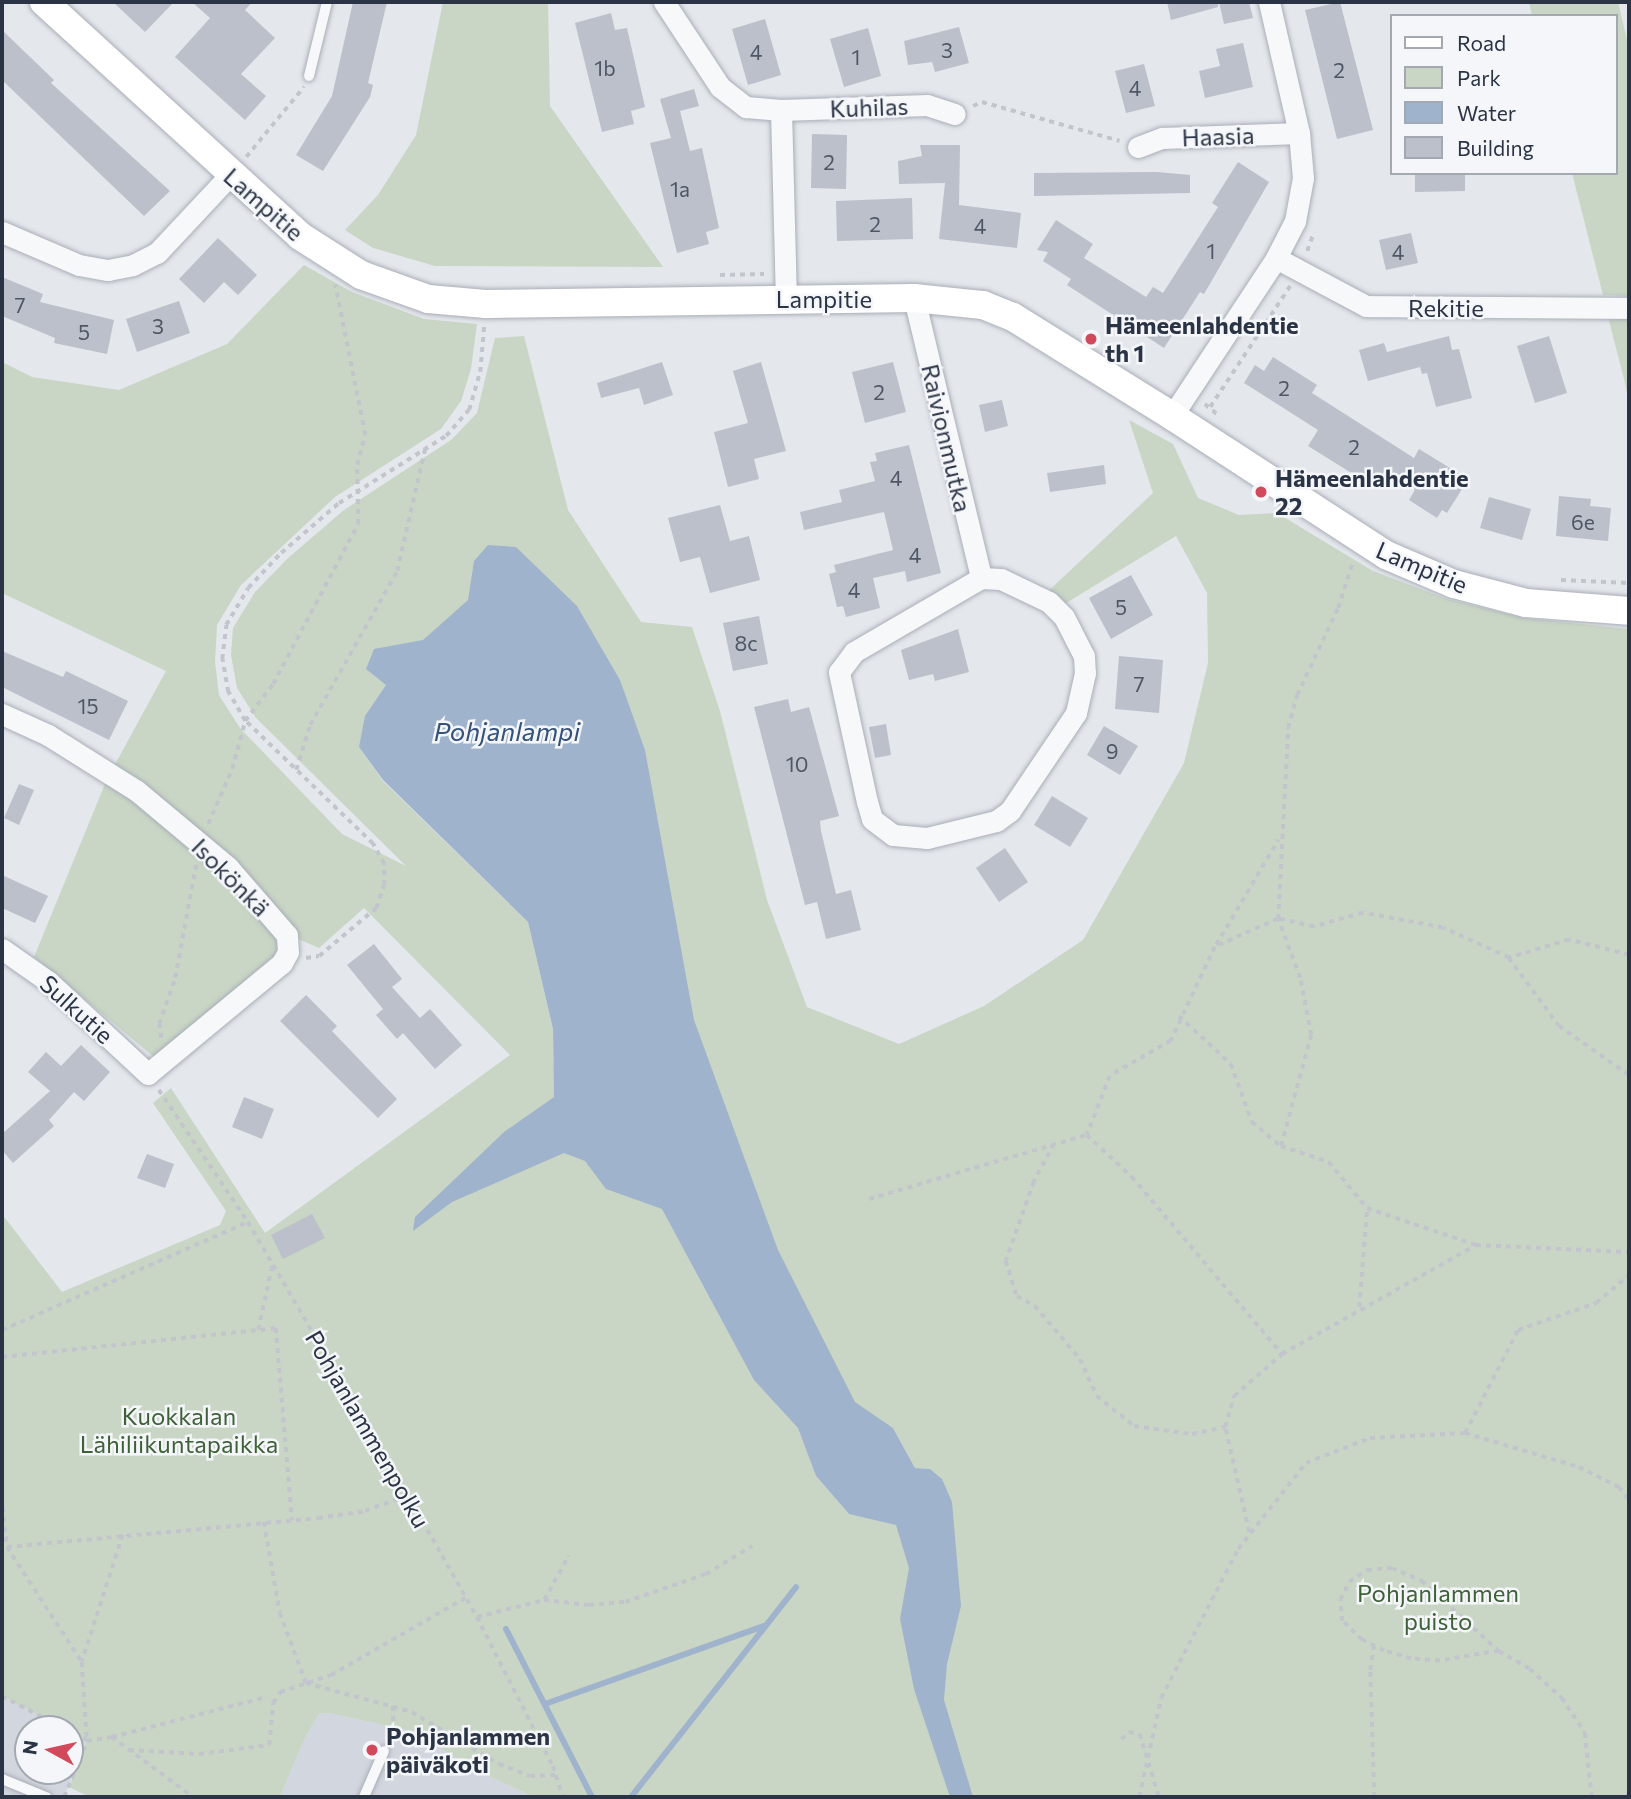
<!DOCTYPE html>
<meta charset="utf-8">
<style>
body{margin:0}
#map{position:relative;width:1631px;height:1799px;overflow:hidden;background:#e4e7ec;font-family:Commissioner,sans-serif}
div>[style]{position:absolute}
[style*='--x']{left:calc(var(--x)*1px);top:calc(var(--y)*1px);width:calc(var(--w)*1px);rotate:calc(var(--a)*1deg)}
.built>*{inset:0;background:#d2d6de}
.green>*{inset:0;background:#c9d6c5}
.water>*{inset:0;background:#9fb4cc}
.stream>*{height:6px;margin:-3px;padding:0 3px;transform-origin:3px;border-radius:3px;background:#9fb4cc}
.building>*{inset:0;background:#bbc0ca}
.path>*{height:3.5px;margin-top:-1.75px;transform-origin:0;background:repeating-linear-gradient(90deg,#c2c5cb 0 5px,transparent 0 10px)}
.roads{filter:drop-shadow(0 0 2px #a9aeb7) drop-shadow(0 0 2px #a9aeb7)}
.lane>*{height:10px;margin:-5px;padding:0 5px;transform-origin:5px;border-radius:5px;background:#f7f8fa}
.street>*{height:21px;margin:-10.5px;padding:0 10.5px;transform-origin:10.5px;border-radius:10.5px;background:#f7f8fa}
.secondary>*{height:28px;margin:-14px;padding:0 14px;transform-origin:14px;border-radius:14px;background:#fff}
.dots>*{width:19px;height:19px;translate:-50% -50%;box-sizing:border-box;border:4px solid #f4f6f9;border-radius:50%}
span{translate:-50% -50%;white-space:nowrap;text-align:center;line-height:1.15;-webkit-text-stroke:5px #f4f6f9;paint-order:stroke}
.number-label{font-size:21px;color:#4f5766}
.number-label span{-webkit-text-stroke-width:0}
.street-label{font-size:24px;color:#2b3445}
.poi-label{font-size:24px;color:#2b3445;font-weight:700}
.left{translate:0 -50%;text-align:left}
.park-label{font-size:24px;color:#3f6138}
.water-label{font-size:26px;color:#34527a;font-style:italic}
.frame{position:absolute;inset:0;border:4px solid #2b3445;pointer-events:none}
.legend{position:absolute;left:1390px;top:14px;width:228px;height:161px;box-sizing:border-box;background:#f4f6f9;border:2px solid #a4a8b1;margin:0;padding:9px 12px;list-style:none;font-size:21px;color:#2b3445}
.legend li{display:flex;align-items:center;gap:14px;height:35px}
.legend b{width:35px;border:2px solid #a4a8b1}
.north{position:absolute;left:14px;top:1715px;width:70px;height:70px;box-sizing:border-box;background:#f4f6f9;border:2px solid #a4a8b1;border-radius:50%;rotate:278deg;font-size:19px;font-weight:700;line-height:28px;text-align:center;color:#2b3445}
.north::after{content:'';display:block;margin:auto;width:24px;height:32px;background:#d1495b;clip-path:polygon(50% 0,100% 100%,50% 72%,0 100%)}
</style>
<div id="map">
<div class="built">
<i style="clip-path:polygon(2px 1696px,65px 1729px,28px 1729px,28px 1771px,70px 1771px,70px 1732px,87px 1741px,64px 1797px,2px 1797px)"></i>
<i style="clip-path:polygon(328px 1713px,412px 1731px,479px 1772px,534px 1797px,280px 1797px,305px 1738px,319px 1714px)"></i>
</div>
<div class="green">
<i style="clip-path:polygon(443px 2px,548px 2px,550px 106px,663px 267px,435px 266px,373px 248px,345px 230px,378px 195px,416px 135px)"></i>
<i style="clip-path:polygon(1529px 2px,1618px 2px,1629px 48px,1629px 296px,1603px 295px,1572px 173px,1615px 173px,1615px 16px,1532px 16px)"></i>
<i style="clip-path:polygon(evenodd,304px 265px,352px 292px,424px 319px,477px 324px,471px 369px,461px 401px,441px 429px,335px 497px,241px 585px,217px 625px,215px 662px,219px 695px,240px 728px,342px 834px,406px 866px,256px 718px,237px 688px,231px 655px,233px 628px,255px 592px,288px 558px,344px 510px,451px 440px,477px 413px,495px 338px,524px 336px,568px 510px,641px 622px,692px 627px,720px 711px,767px 900px,807px 1007px,899px 1044px,984px 1006px,1083px 940px,1184px 763px,1208px 663px,1207px 593px,1176px 536px,1058px 608px,1042px 597px,1153px 493px,1129px 420px,1173px 444px,1198px 498px,1239px 515px,1277px 513px,1373px 571px,1447px 599px,1524px 618px,1629px 629px,1629px 1797px,534px 1797px,479px 1772px,412px 1731px,328px 1713px,319px 1714px,305px 1738px,280px 1797px,89px 1797px,69px 1787px,87px 1741px,2px 1696px,2px 1214px,62px 1292px,220px 1225px,226px 1211px,153px 1103px,171px 1088px,265px 1233px,510px 1055px,364px 908px,319px 948px,296px 938px,154px 1057px,34px 957px,107px 779px,166px 671px,2px 593px,2px 362px,32px 377px,119px 390px,227px 344px,304px 265px,439px 676px,629px 1071px,554px 1081px,553px 1029px,528px 922px,383px 781px,359px 747px,439px 676px,304px 265px,786px 1392px,857px 1405px,893px 1428px,915px 1468px,930px 1469px,849px 1514px,816px 1476px,786px 1392px)"></i>
<i style="clip-path:polygon(1608px 317px,1629px 317px,1629px 402px,1624px 379px)"></i>
</div>
<div class="water">
<i style="clip-path:polygon(488px 545px,516px 547px,577px 606px,620px 680px,645px 750px,694px 1020px,778px 1250px,855px 1402px,893px 1428px,915px 1468px,930px 1469px,942px 1479px,952px 1502px,961px 1606px,947px 1664px,944px 1700px,973px 1797px,950px 1797px,914px 1689px,900px 1619px,909px 1568px,896px 1525px,849px 1514px,816px 1476px,798px 1428px,754px 1380px,662px 1209px,606px 1189px,585px 1161px,564px 1153px,452px 1202px,413px 1231px,415px 1217px,504px 1132px,554px 1097px,553px 1029px,528px 922px,383px 780px,359px 747px,365px 716px,386px 685px,366px 669px,374px 649px,423px 640px,468px 600px,474px 561px)"></i>
</div>
<div class="stream">
<i style="--x:506;--y:1629;--w:189;--a:62.9"></i>
<i style="--x:545;--y:1704;--w:232;--a:-19.6"></i>
<i style="--x:631;--y:1797;--w:267;--a:-51.8"></i>
</div>
<div class="building">
<i style="clip-path:polygon(113px 2px,174px 2px,145px 32px)"></i>
<i style="clip-path:polygon(192px 2px,252px 2px,245px 10px,275px 38px,241px 74px,266px 96px,245px 120px,175px 57px,210px 18px)"></i>
<i style="clip-path:polygon(353px 2px,387px 2px,368px 83px,373px 85px,370px 97px,323px 171px,296px 155px,332px 96px)"></i>
<i style="clip-path:polygon(1167px 2px,1218px 2px,1218px 7px,1171px 20px)"></i>
<i style="clip-path:polygon(1219px 2px,1249px 2px,1253px 18px,1224px 24px)"></i>
<i style="clip-path:polygon(1340px 2px,1373px 130px,1337px 139px,1305px 10px)"></i>
<i style="clip-path:polygon(611px 13px,615px 30px,627px 28px,645px 107px,631px 111px,634px 124px,602px 132px,575px 23px)"></i>
<i style="clip-path:polygon(765px 19px,781px 75px,748px 85px,732px 29px)"></i>
<i style="clip-path:polygon(959px 27px,969px 63px,935px 72px,932px 62px,908px 65px,904px 41px)"></i>
<i style="clip-path:polygon(868px 28px,881px 76px,844px 87px,830px 39px)"></i>
<i style="clip-path:polygon(2px 30px,54px 80px,51px 83px,170px 191px,144px 216px,2px 80px)"></i>
<i style="clip-path:polygon(1243px 43px,1253px 87px,1205px 98px,1199px 71px,1220px 66px,1216px 49px)"></i>
<i style="clip-path:polygon(1144px 64px,1155px 106px,1126px 113px,1115px 71px)"></i>
<i style="clip-path:polygon(694px 89px,699px 106px,680px 111px,690px 151px,702px 148px,719px 228px,706px 232px,709px 244px,677px 253px,650px 143px,671px 138px,660px 99px)"></i>
<i style="clip-path:polygon(812px 134px,847px 135px,846px 189px,811px 188px)"></i>
<i style="clip-path:polygon(920px 145px,960px 145px,959px 205px,1021px 213px,1017px 248px,939px 239px,945px 183px,899px 184px,898px 161px,922px 156px)"></i>
<i style="clip-path:polygon(1238px 162px,1269px 182px,1204px 294px,1200px 292px,1164px 348px,1067px 285px,1071px 279px,1043px 261px,1048px 252px,1037px 250px,1056px 220px,1093px 244px,1084px 258px,1146px 297px,1153px 287px,1163px 293px,1218px 207px,1212px 203px)"></i>
<i style="clip-path:polygon(1157px 172px,1190px 175px,1190px 193px,1034px 196px,1034px 173px)"></i>
<i style="clip-path:polygon(1415px 173px,1465px 173px,1465px 191px,1415px 192px)"></i>
<i style="clip-path:polygon(912px 198px,913px 239px,837px 241px,836px 201px)"></i>
<i style="clip-path:polygon(1411px 233px,1418px 263px,1386px 270px,1379px 240px)"></i>
<i style="clip-path:polygon(218px 238px,257px 275px,238px 295px,224px 282px,204px 303px,179px 279px)"></i>
<i style="clip-path:polygon(2px 277px,43px 294px,40px 302px,114px 320px,107px 354px,54px 343px,55px 338px,2px 316px)"></i>
<i style="clip-path:polygon(179px 301px,190px 333px,137px 352px,126px 319px)"></i>
<i style="clip-path:polygon(1449px 336px,1452px 350px,1459px 349px,1472px 398px,1436px 407px,1427px 373px,1422px 374px,1420px 367px,1368px 381px,1359px 350px,1384px 343px,1387px 352px)"></i>
<i style="clip-path:polygon(1549px 336px,1567px 393px,1535px 403px,1517px 346px)"></i>
<i style="clip-path:polygon(1273px 357px,1317px 385px,1312px 393px,1414px 458px,1419px 449px,1463px 476px,1456px 487px,1462px 489px,1447px 513px,1442px 510px,1437px 518px,1409px 500px,1415px 490px,1385px 470px,1374px 487px,1308px 446px,1318px 430px,1244px 383px,1255px 365px,1264px 371px)"></i>
<i style="clip-path:polygon(662px 362px,673px 395px,644px 405px,639px 388px,601px 398px,597px 383px)"></i>
<i style="clip-path:polygon(761px 362px,786px 451px,754px 459px,759px 479px,728px 487px,714px 432px,748px 423px,733px 371px)"></i>
<i style="clip-path:polygon(893px 362px,906px 412px,865px 423px,852px 372px)"></i>
<i style="clip-path:polygon(1002px 400px,1008px 426px,985px 432px,979px 405px)"></i>
<i style="clip-path:polygon(909px 445px,941px 573px,907px 582px,905px 571px,873px 578px,880px 608px,846px 617px,843px 606px,837px 607px,829px 574px,836px 572px,834px 565px,893px 550px,884px 512px,804px 530px,800px 512px,842px 502px,839px 490px,875px 481px,870px 462px,877px 461px,875px 453px)"></i>
<i style="clip-path:polygon(1104px 465px,1106px 484px,1050px 492px,1047px 473px)"></i>
<i style="clip-path:polygon(1559px 496px,1591px 499px,1590px 506px,1611px 508px,1608px 541px,1556px 536px)"></i>
<i style="clip-path:polygon(1489px 497px,1531px 509px,1522px 540px,1480px 528px)"></i>
<i style="clip-path:polygon(720px 505px,730px 541px,749px 536px,760px 580px,710px 593px,700px 557px,680px 562px,668px 518px)"></i>
<i style="clip-path:polygon(1131px 575px,1153px 615px,1111px 639px,1089px 598px)"></i>
<i style="clip-path:polygon(759px 616px,768px 664px,733px 671px,723px 623px)"></i>
<i style="clip-path:polygon(958px 629px,969px 672px,935px 681px,933px 674px,909px 680px,901px 650px)"></i>
<i style="clip-path:polygon(2px 651px,63px 677px,66px 671px,128px 701px,109px 740px,2px 687px)"></i>
<i style="clip-path:polygon(1119px 656px,1163px 660px,1159px 713px,1115px 709px)"></i>
<i style="clip-path:polygon(788px 699px,791px 712px,809px 707px,839px 816px,820px 821px,821px 831px,836px 894px,851px 890px,861px 930px,826px 939px,817px 902px,805px 905px,754px 707px)"></i>
<i style="clip-path:polygon(886px 724px,891px 755px,875px 758px,869px 727px)"></i>
<i style="clip-path:polygon(1104px 726px,1138px 746px,1120px 775px,1087px 755px)"></i>
<i style="clip-path:polygon(19px 784px,34px 790px,19px 825px,4px 818px)"></i>
<i style="clip-path:polygon(1052px 796px,1088px 818px,1070px 847px,1034px 825px)"></i>
<i style="clip-path:polygon(1005px 848px,1028px 882px,999px 902px,976px 868px)"></i>
<i style="clip-path:polygon(2px 875px,48px 896px,35px 923px,2px 908px)"></i>
<i style="clip-path:polygon(374px 944px,402px 979px,392px 987px,420px 1018px,430px 1009px,462px 1045px,435px 1069px,403px 1033px,397px 1039px,376px 1015px,383px 1009px,347px 965px)"></i>
<i style="clip-path:polygon(306px 995px,337px 1026px,332px 1031px,397px 1099px,378px 1118px,280px 1021px)"></i>
<i style="clip-path:polygon(81px 1045px,110px 1072px,84px 1101px,74px 1092px,49px 1120px,54px 1126px,13px 1163px,2px 1150px,2px 1134px,50px 1091px,28px 1072px,46px 1052px,61px 1066px)"></i>
<i style="clip-path:polygon(244px 1097px,274px 1109px,262px 1139px,232px 1127px)"></i>
<i style="clip-path:polygon(147px 1154px,174px 1164px,165px 1188px,137px 1178px)"></i>
<i style="clip-path:polygon(312px 1214px,325px 1238px,283px 1259px,271px 1235px)"></i>
</div>
<div class="path">
<i style="--x:973;--y:106;--w:10;--a:-24"></i>
<i style="--x:982;--y:102;--w:143;--a:15.8"></i>
<i style="--x:246;--y:157;--w:91;--a:-50.4"></i>
<i style="--x:1307;--y:251;--w:20;--a:-70"></i>
<i style="--x:720;--y:275;--w:44;--a:-1.3"></i>
<i style="--x:1205;--y:404;--w:17;--a:40"></i>
<i style="--x:1210;--y:407;--w:145;--a:-56.5"></i>
<i style="--x:1561;--y:580;--w:68;--a:2.5"></i>
<i style="--x:296;--y:770;--w:47;--a:-72.7"></i>
<i style="--x:310;--y:725;--w:177;--a:-60.5"></i>
<i style="--x:397;--y:571;--w:125;--a:-77.1"></i>
<i style="--x:208;--y:824;--w:60;--a:-66.4"></i>
<i style="--x:232;--y:769;--w:50;--a:-74.8"></i>
<i style="--x:245;--y:721;--w:46;--a:-52.9"></i>
<i style="--x:273;--y:684;--w:181;--a:-62"></i>
<i style="--x:358;--y:524;--w:59;--a:-91"></i>
<i style="--x:357;--y:465;--w:31;--a:-75"></i>
<i style="--x:365;--y:435;--w:153;--a:-101.3"></i>
<i style="--x:1216;--y:945;--w:122;--a:-59.4"></i>
<i style="--x:1629;--y:955;--w:62;--a:-166"></i>
<i style="--x:1569;--y:940;--w:63;--a:163.3"></i>
<i style="--x:1509;--y:958;--w:72;--a:-155.6"></i>
<i style="--x:1443;--y:928;--w:81;--a:-169.4"></i>
<i style="--x:1363;--y:913;--w:51;--a:164.1"></i>
<i style="--x:1314;--y:927;--w:37;--a:-167"></i>
<i style="--x:1278;--y:919;--w:69;--a:156"></i>
<i style="--x:1215;--y:947;--w:104;--a:115.1"></i>
<i style="--x:1171;--y:1041;--w:70;--a:150.2"></i>
<i style="--x:1110;--y:1076;--w:63;--a:111.3"></i>
<i style="--x:1087;--y:1135;--w:62;--a:43"></i>
<i style="--x:1132;--y:1177;--w:232;--a:49.7"></i>
<i style="--x:1282;--y:1354;--w:223;--a:-29.3"></i>
<i style="--x:1476;--y:1245;--w:153;--a:2.6"></i>
<i style="--x:306;--y:958;--w:13;--a:-9"></i>
<i style="--x:319;--y:956;--w:75;--a:-40.1"></i>
<i style="--x:376;--y:908;--w:24;--a:-71"></i>
<i style="--x:384;--y:885;--w:21;--a:-90"></i>
<i style="--x:384;--y:864;--w:23;--a:-119"></i>
<i style="--x:373;--y:844;--w:178;--a:-136.1"></i>
<i style="--x:245;--y:721;--w:34;--a:-120"></i>
<i style="--x:228;--y:692;--w:34;--a:-100"></i>
<i style="--x:222;--y:659;--w:34;--a:-83"></i>
<i style="--x:226;--y:625;--w:43;--a:-59.3"></i>
<i style="--x:248;--y:588;--w:48;--a:-46.7"></i>
<i style="--x:281;--y:553;--w:77;--a:-40.8"></i>
<i style="--x:339;--y:503;--w:126;--a:-32.1"></i>
<i style="--x:446;--y:436;--w:35;--a:-49"></i>
<i style="--x:469;--y:410;--w:40;--a:-74"></i>
<i style="--x:480;--y:372;--w:47;--a:-85.1"></i>
<i style="--x:1509;--y:958;--w:84;--a:53.7"></i>
<i style="--x:1559;--y:1026;--w:85;--a:35"></i>
<i style="--x:1179;--y:1016;--w:71;--a:42.7"></i>
<i style="--x:1231;--y:1064;--w:62;--a:70.1"></i>
<i style="--x:1252;--y:1122;--w:38;--a:40"></i>
<i style="--x:1281;--y:1146;--w:51;--a:18.4"></i>
<i style="--x:1329;--y:1162;--w:60;--a:50.4"></i>
<i style="--x:1367;--y:1208;--w:115;--a:18.7"></i>
<i style="--x:161;--y:1038;--w:14;--a:-98"></i>
<i style="--x:159;--y:1024;--w:49;--a:-70.8"></i>
<i style="--x:175;--y:978;--w:115;--a:-79.5"></i>
<i style="--x:159;--y:1090;--w:159;--a:56"></i>
<i style="--x:248;--y:1222;--w:316;--a:59.6"></i>
<i style="--x:408;--y:1495;--w:140;--a:60.5"></i>
<i style="--x:477;--y:1617;--w:167;--a:63"></i>
<i style="--x:553;--y:1766;--w:33;--a:72"></i>
<i style="--x:1054;--y:1144;--w:43;--a:117.8"></i>
<i style="--x:1034;--y:1182;--w:84;--a:109.5"></i>
<i style="--x:1006;--y:1261;--w:37;--a:73"></i>
<i style="--x:1017;--y:1296;--w:21;--a:29"></i>
<i style="--x:1035;--y:1306;--w:70;--a:49.7"></i>
<i style="--x:1080;--y:1359;--w:41;--a:65.3"></i>
<i style="--x:1097;--y:1396;--w:48;--a:39"></i>
<i style="--x:1134;--y:1426;--w:59;--a:7.9"></i>
<i style="--x:1192;--y:1434;--w:34;--a:-12"></i>
<i style="--x:1281;--y:1146;--w:115;--a:-74.9"></i>
<i style="--x:1311;--y:1035;--w:58;--a:-100.9"></i>
<i style="--x:1300;--y:978;--w:63;--a:-110.4"></i>
<i style="--x:1278;--y:919;--w:191;--a:-87"></i>
<i style="--x:1288;--y:728;--w:34;--a:-75"></i>
<i style="--x:1297;--y:695;--w:96;--a:-64.8"></i>
<i style="--x:1338;--y:608;--w:49;--a:-72.3"></i>
<i style="--x:869;--y:1199;--w:227;--a:-16.4"></i>
<i style="--x:1359;--y:1307;--w:99;--a:-85.4"></i>
<i style="--x:2;--y:1330;--w:269;--a:-23.7"></i>
<i style="--x:258;--y:1330;--w:66;--a:-77.7"></i>
<i style="--x:2;--y:1357;--w:276;--a:-6"></i>
<i style="--x:276;--y:1328;--w:193;--a:85.2"></i>
<i style="--x:1465;--y:1433;--w:116;--a:-62.8"></i>
<i style="--x:1518;--y:1330;--w:83;--a:-19.1"></i>
<i style="--x:1596;--y:1303;--w:43;--a:-40.3"></i>
<i style="--x:2;--y:1497;--w:50;--a:84.3"></i>
<i style="--x:7;--y:1547;--w:312;--a:-5.3"></i>
<i style="--x:318;--y:1518;--w:48;--a:-8.5"></i>
<i style="--x:365;--y:1511;--w:46;--a:-20.4"></i>
<i style="--x:264;--y:1522;--w:92;--a:80"></i>
<i style="--x:280;--y:1613;--w:75;--a:69.6"></i>
<i style="--x:306;--y:1683;--w:110;--a:15.3"></i>
<i style="--x:412;--y:1712;--w:101;--a:30.9"></i>
<i style="--x:499;--y:1764;--w:33;--a:21"></i>
<i style="--x:530;--y:1776;--w:26;--a:-2"></i>
<i style="--x:1249;--y:1532;--w:108;--a:-102.9"></i>
<i style="--x:1225;--y:1427;--w:32;--a:-74"></i>
<i style="--x:1234;--y:1396;--w:64;--a:-41.2"></i>
<i style="--x:123;--y:1535;--w:133;--a:107.9"></i>
<i style="--x:82;--y:1662;--w:79;--a:86.4"></i>
<i style="--x:87;--y:1741;--w:25;--a:-9"></i>
<i style="--x:112;--y:1737;--w:101;--a:36.5"></i>
<i style="--x:7;--y:1547;--w:137;--a:56.9"></i>
<i style="--x:544;--y:1600;--w:45;--a:6.3"></i>
<i style="--x:589;--y:1605;--w:36;--a:-5"></i>
<i style="--x:625;--y:1602;--w:86;--a:-19.1"></i>
<i style="--x:706;--y:1574;--w:54;--a:-31.3"></i>
<i style="--x:477;--y:1617;--w:69;--a:-14.2"></i>
<i style="--x:544;--y:1600;--w:51;--a:-60.9"></i>
<i style="--x:1499;--y:1651;--w:60;--a:170.4"></i>
<i style="--x:1440;--y:1661;--w:29;--a:-176"></i>
<i style="--x:1411;--y:1659;--w:28;--a:-163"></i>
<i style="--x:1384;--y:1651;--w:25;--a:-153"></i>
<i style="--x:1362;--y:1640;--w:28;--a:-136"></i>
<i style="--x:1342;--y:1621;--w:21;--a:-95"></i>
<i style="--x:1340;--y:1600;--w:20;--a:-63"></i>
<i style="--x:1349;--y:1582;--w:22;--a:-34"></i>
<i style="--x:1367;--y:1570;--w:25;--a:-5"></i>
<i style="--x:1392;--y:1568;--w:33;--a:23"></i>
<i style="--x:1422;--y:1581;--w:104;--a:42.3"></i>
<i style="--x:1499;--y:1651;--w:36;--a:30"></i>
<i style="--x:1530;--y:1669;--w:43;--a:42.2"></i>
<i style="--x:1562;--y:1698;--w:42;--a:56.7"></i>
<i style="--x:1585;--y:1733;--w:64;--a:83.8"></i>
<i style="--x:2;--y:1696;--w:71;--a:27.6"></i>
<i style="--x:393;--y:1706;--w:33;--a:88"></i>
<i style="--x:112;--y:1737;--w:156;--a:-14.5"></i>
<i style="--x:1121;--y:1739;--w:11;--a:-41"></i>
<i style="--x:1129;--y:1732;--w:11;--a:10"></i>
<i style="--x:1140;--y:1734;--w:66;--a:73.2"></i>
<i style="--x:129;--y:1750;--w:70;--a:3.3"></i>
<i style="--x:199;--y:1754;--w:71;--a:-7.3"></i>
<i style="--x:269;--y:1745;--w:42;--a:-84.6"></i>
<i style="--x:273;--y:1703;--w:13;--a:-58"></i>
<i style="--x:280;--y:1692;--w:54;--a:-18.4"></i>
<i style="--x:331;--y:1675;--w:155;--a:-29.9"></i>
<i style="--x:64;--y:1797;--w:61;--a:-67.7"></i>
<i style="--x:87;--y:1741;--w:19;--a:-152"></i>
<i style="--x:1139;--y:1797;--w:101;--a:-77.5"></i>
<i style="--x:1161;--y:1698;--w:168;--a:-62.7"></i>
<i style="--x:1238;--y:1549;--w:110;--a:-51.7"></i>
<i style="--x:1306;--y:1463;--w:69;--a:-21.3"></i>
<i style="--x:1370;--y:1438;--w:95;--a:-3"></i>
<i style="--x:1465;--y:1433;--w:119;--a:16.6"></i>
<i style="--x:1579;--y:1467;--w:45;--a:26.6"></i>
<i style="--x:1619;--y:1487;--w:16;--a:52"></i>
<i style="--x:1374;--y:1797;--w:127;--a:-91.8"></i>
<i style="--x:1370;--y:1670;--w:24;--a:-81"></i>
<i style="--x:1627;--y:1797;--w:15;--a:-82"></i>
</div>
<div class="roads">
<div class="lane">
<i style="--x:309;--y:76;--w:76;--a:-76.3"></i>
<i style="--x:2;--y:1779;--w:48;--a:22.2"></i>
<i style="--x:364;--y:1797;--w:50;--a:-66.5"></i>
</div>
<div class="street">
<i style="--x:664;--y:2;--w:102;--a:56.6"></i>
<i style="--x:720;--y:87;--w:33;--a:38"></i>
<i style="--x:746;--y:107;--w:35;--a:5"></i>
<i style="--x:781;--y:110;--w:189;--a:88.5"></i>
<i style="--x:781;--y:110;--w:146;--a:-2"></i>
<i style="--x:927;--y:105;--w:29;--a:18"></i>
<i style="--x:1138;--y:147;--w:26;--a:-21"></i>
<i style="--x:1162;--y:138;--w:137;--a:-2.1"></i>
<i style="--x:2;--y:232;--w:84;--a:23.2"></i>
<i style="--x:79;--y:265;--w:29;--a:10"></i>
<i style="--x:108;--y:270;--w:25;--a:-11"></i>
<i style="--x:133;--y:265;--w:27;--a:-27"></i>
<i style="--x:157;--y:253;--w:107;--a:-46.9"></i>
<i style="--x:1276;--y:258;--w:102;--a:28.1"></i>
<i style="--x:1366;--y:306;--w:263;--a:0.4"></i>
<i style="--x:914;--y:298;--w:288;--a:76.5"></i>
<i style="--x:1172;--y:416;--w:189;--a:-56.6"></i>
<i style="--x:1276;--y:258;--w:42;--a:-62.8"></i>
<i style="--x:1295;--y:221;--w:44;--a:-79.5"></i>
<i style="--x:1303;--y:178;--w:45;--a:-95.1"></i>
<i style="--x:1299;--y:133;--w:134;--a:-102.9"></i>
<i style="--x:981;--y:578;--w:20;--a:3"></i>
<i style="--x:1001;--y:579;--w:53;--a:25.6"></i>
<i style="--x:1049;--y:602;--w:21;--a:45"></i>
<i style="--x:1064;--y:617;--w:44;--a:62.9"></i>
<i style="--x:1084;--y:656;--w:17;--a:87"></i>
<i style="--x:1085;--y:673;--w:41;--a:102.7"></i>
<i style="--x:1076;--y:713;--w:118;--a:124"></i>
<i style="--x:1010;--y:811;--w:17;--a:144"></i>
<i style="--x:996;--y:821;--w:71;--a:166.2"></i>
<i style="--x:927;--y:838;--w:34;--a:-175"></i>
<i style="--x:893;--y:835;--w:26;--a:-143"></i>
<i style="--x:872;--y:819;--w:18;--a:-106"></i>
<i style="--x:867;--y:802;--w:133;--a:-102.2"></i>
<i style="--x:839;--y:672;--w:25;--a:-53"></i>
<i style="--x:854;--y:652;--w:147;--a:-30.2"></i>
<i style="--x:2;--y:714;--w:51;--a:24.5"></i>
<i style="--x:48;--y:735;--w:105;--a:32.2"></i>
<i style="--x:137;--y:791;--w:119;--a:39.9"></i>
<i style="--x:228;--y:867;--w:90;--a:49.1"></i>
<i style="--x:287;--y:935;--w:17;--a:87"></i>
<i style="--x:288;--y:952;--w:13;--a:119"></i>
<i style="--x:282;--y:963;--w:174;--a:140.4"></i>
<i style="--x:148;--y:1074;--w:135;--a:-137.1"></i>
<i style="--x:49;--y:982;--w:57;--a:-144.9"></i>
</div>
<div class="secondary">
<i style="--x:44;--y:2;--w:347;--a:42.4"></i>
<i style="--x:300;--y:236;--w:72;--a:32.6"></i>
<i style="--x:361;--y:275;--w:71;--a:19.7"></i>
<i style="--x:428;--y:299;--w:58;--a:4.9"></i>
<i style="--x:486;--y:304;--w:428;--a:-0.8"></i>
<i style="--x:914;--y:298;--w:69;--a:5.8"></i>
<i style="--x:983;--y:305;--w:32;--a:22"></i>
<i style="--x:1013;--y:317;--w:187;--a:31.9"></i>
<i style="--x:1172;--y:416;--w:255;--a:33"></i>
<i style="--x:1386;--y:555;--w:74;--a:23.1"></i>
<i style="--x:1454;--y:584;--w:74;--a:14.8"></i>
<i style="--x:1526;--y:603;--w:103;--a:4.4"></i>
</div>
</div>
<div class="dots">
<i style="left:1091px;top:339px;background:#d1495b"></i>
<i style="left:1261px;top:492px;background:#d1495b"></i>
<i style="left:372px;top:1750px;background:#d1495b"></i>
</div>
<div class="number-label">
<span style="left:947px;top:50px">3</span>
<span style="left:756px;top:52px">4</span>
<span style="left:856px;top:57px">1</span>
<span style="left:605px;top:68px">1b</span>
<span style="left:1339px;top:70px">2</span>
<span style="left:1135px;top:88px">4</span>
<span style="left:829px;top:162px">2</span>
<span style="left:680px;top:189px">1a</span>
<span style="left:875px;top:224px">2</span>
<span style="left:980px;top:226px">4</span>
<span style="left:1211px;top:251px">1</span>
<span style="left:1398px;top:252px">4</span>
<span style="left:20px;top:305px">7</span>
<span style="left:158px;top:326px">3</span>
<span style="left:84px;top:332px">5</span>
<span style="left:1284px;top:388px">2</span>
<span style="left:879px;top:392px">2</span>
<span style="left:1354px;top:447px">2</span>
<span style="left:896px;top:478px">4</span>
<span style="left:1583px;top:522px">6e</span>
<span style="left:915px;top:555px">4</span>
<span style="left:854px;top:590px">4</span>
<span style="left:1121px;top:607px">5</span>
<span style="left:746px;top:643px">8c</span>
<span style="left:1139px;top:684px">7</span>
<span style="left:88px;top:706px">15</span>
<span style="left:1112px;top:751px">9</span>
<span style="left:797px;top:764px">10</span>
</div>
<div class="street-label">
<span style="left:869px;top:107px;rotate:-2deg">Kuhilas</span>
<span style="left:1218px;top:136px;rotate:-2deg">Haasia</span>
<span style="left:264px;top:204px;rotate:41deg">Lampitie</span>
<span style="left:824px;top:299px">Lampitie</span>
<span style="left:1446px;top:308px">Rekitie</span>
<span style="left:947px;top:438px;rotate:77deg">Raivionmutka</span>
<span style="left:1422px;top:567px;rotate:23deg">Lampitie</span>
<span style="left:231px;top:877px;rotate:45deg">Isokönkä</span>
<span style="left:77px;top:1009px;rotate:42deg">Sulkutie</span>
<span style="left:368px;top:1429px;rotate:60deg">Pohjanlammenpolku</span>
</div>
<div class="poi-label">
<span class="left" style="left:1105px;top:339px">Hämeenlahdentie<br>th 1</span>
<span class="left" style="left:1275px;top:492px">Hämeenlahdentie<br>22</span>
<span class="left" style="left:386px;top:1750px">Pohjanlammen<br>päiväkoti</span>
</div>
<div class="park-label">
<span style="left:179px;top:1430px">Kuokkalan<br>Lähiliikuntapaikka</span>
<span style="left:1438px;top:1607px">Pohjanlammen<br>puisto</span>
</div>
<div class="water-label">
<span style="left:507px;top:731px">Pohjanlampi</span>
</div>
<div class="frame"></div>
<ul class="legend">
<li><b style="height:9px;background:#fff"></b>Road</li>
<li><b style="height:19px;background:#c9d6c5"></b>Park</li>
<li><b style="height:19px;background:#9fb4cc"></b>Water</li>
<li><b style="height:19px;background:#bbc0ca"></b>Building</li>
</ul>
<div class="north">N</div>
</div>
